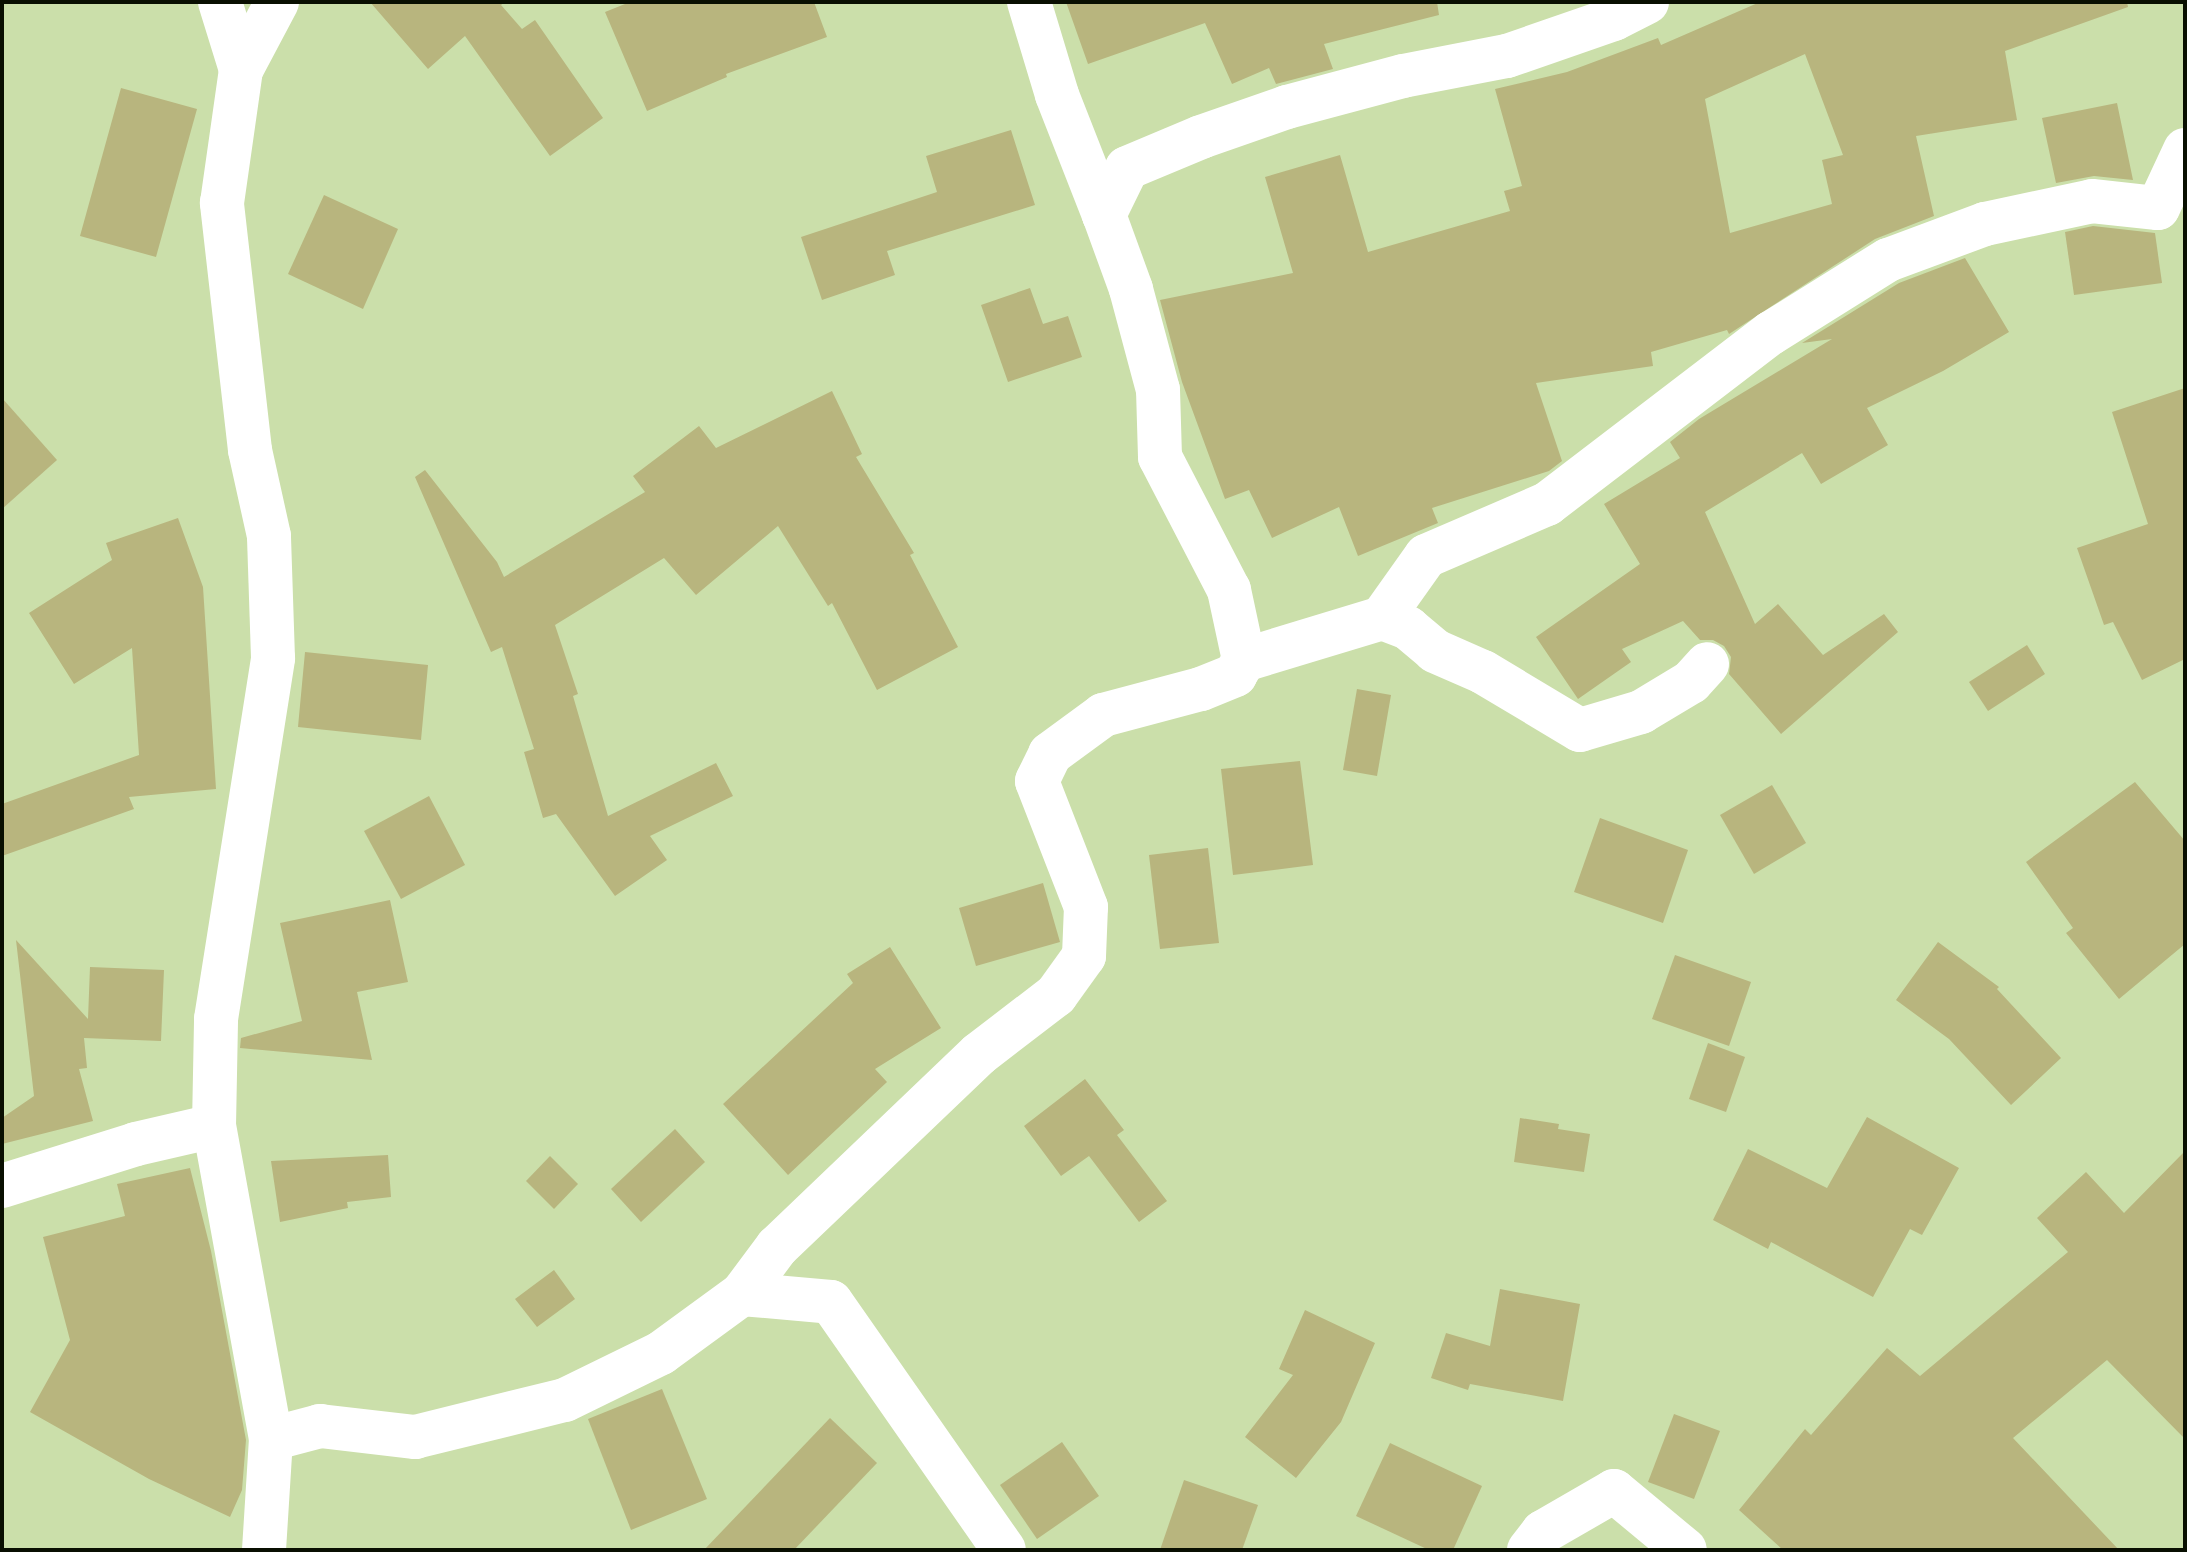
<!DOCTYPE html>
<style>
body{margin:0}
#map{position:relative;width:2187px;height:1552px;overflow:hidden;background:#cbdfaa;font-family:Lato,sans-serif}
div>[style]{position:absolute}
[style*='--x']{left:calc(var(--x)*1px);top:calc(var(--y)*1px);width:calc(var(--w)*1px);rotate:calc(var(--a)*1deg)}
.building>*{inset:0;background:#b8b57e}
.minor>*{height:44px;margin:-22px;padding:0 22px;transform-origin:22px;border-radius:22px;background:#fff}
span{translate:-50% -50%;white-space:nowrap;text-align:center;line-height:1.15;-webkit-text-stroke:6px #cbdfaa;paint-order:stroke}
.frame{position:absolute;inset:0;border:4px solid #090f01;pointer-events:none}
</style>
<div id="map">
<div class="building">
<i style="clip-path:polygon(370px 2px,505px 2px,501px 5px,522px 29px,535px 20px,603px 118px,550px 156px,465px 36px,428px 69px)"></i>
<i style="clip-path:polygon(630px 2px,814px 2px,827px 37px,726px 74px,727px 77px,647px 111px,605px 12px)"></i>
<i style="clip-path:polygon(1066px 2px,1437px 2px,1439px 15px,1324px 44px,1333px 69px,1276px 84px,1269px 68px,1232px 84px,1205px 23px,1088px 64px)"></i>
<i style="clip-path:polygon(evenodd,1760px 2px,2127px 2px,2128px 7px,2005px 51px,2017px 120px,1916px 136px,1934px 216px,1875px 239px,1729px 334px,1727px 330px,1651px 352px,1653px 366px,1536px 383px,1562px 461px,1549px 471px,1432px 508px,1438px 523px,1358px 556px,1339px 507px,1272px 538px,1249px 490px,1225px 499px,1182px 382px,1160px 300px,1293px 273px,1265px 177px,1340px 155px,1368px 252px,1510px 211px,1504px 191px,1522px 186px,1495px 89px,1567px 72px,1658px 38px,1661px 45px,1760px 2px,1805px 54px,1843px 155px,1822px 160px,1832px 204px,1730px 233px,1705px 99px,1805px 54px)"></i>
<i style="clip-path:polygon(121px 88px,197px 109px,156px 257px,80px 236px)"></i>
<i style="clip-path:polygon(2117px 103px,2133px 180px,2094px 176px,2056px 183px,2042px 118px)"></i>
<i style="clip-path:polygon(1011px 130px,1035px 205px,887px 251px,895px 275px,822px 300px,801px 237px,937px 192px,926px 156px)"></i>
<i style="clip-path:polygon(324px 195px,398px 229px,363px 309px,288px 274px)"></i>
<i style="clip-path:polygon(2093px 226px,2155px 233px,2162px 283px,2074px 295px,2065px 232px)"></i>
<i style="clip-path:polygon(1965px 258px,2009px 332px,1943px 371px,1867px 408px,1888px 445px,1821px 484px,1802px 453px,1705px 512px,1755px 624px,1778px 604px,1823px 655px,1884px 614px,1898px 632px,1781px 734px,1729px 674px,1731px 657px,1724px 646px,1713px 640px,1700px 640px,1683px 621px,1622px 649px,1631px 662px,1578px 699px,1536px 637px,1640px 564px,1604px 504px,1680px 458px,1670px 442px,1699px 419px,1832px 339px,1802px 343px,1899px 283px)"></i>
<i style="clip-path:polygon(1030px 288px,1043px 324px,1068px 316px,1082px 357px,1008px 382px,981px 305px)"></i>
<i style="clip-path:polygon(2185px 388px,2185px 659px,2142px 680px,2113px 622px,2104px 625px,2077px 548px,2148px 524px,2112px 412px)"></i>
<i style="clip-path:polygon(832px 391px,862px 454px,856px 457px,914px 553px,910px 555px,958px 647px,877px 690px,832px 603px,828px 606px,778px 526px,696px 595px,664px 558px,555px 625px,578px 694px,573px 696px,608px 816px,716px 763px,733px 796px,650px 836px,667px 860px,615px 896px,556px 814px,543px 818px,524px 752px,534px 749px,502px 647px,491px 652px,415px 477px,425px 470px,497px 562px,504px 577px,645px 492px,633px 476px,699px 426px,716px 448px)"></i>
<i style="clip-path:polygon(2px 398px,57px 460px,2px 509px)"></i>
<i style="clip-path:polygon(178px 518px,203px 587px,216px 789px,129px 797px,134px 809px,2px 856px,2px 804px,139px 755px,132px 648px,74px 684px,29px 613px,112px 560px,106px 543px)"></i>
<i style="clip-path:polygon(2027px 645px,2045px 674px,1988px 711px,1969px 682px)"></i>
<i style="clip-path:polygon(305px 652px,428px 665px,421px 740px,298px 727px)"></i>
<i style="clip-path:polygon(1357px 689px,1391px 695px,1377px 776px,1343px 770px)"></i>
<i style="clip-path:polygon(1300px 761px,1313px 865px,1233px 875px,1221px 769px)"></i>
<i style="clip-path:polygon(2135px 782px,2185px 841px,2185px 944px,2119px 999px,2066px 933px,2073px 928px,2026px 862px)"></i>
<i style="clip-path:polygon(1772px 785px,1806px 843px,1754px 874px,1720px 815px)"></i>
<i style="clip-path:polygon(429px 796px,465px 865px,401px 899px,364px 831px)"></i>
<i style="clip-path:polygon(1600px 818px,1688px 850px,1663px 923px,1574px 892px)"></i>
<i style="clip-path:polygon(1208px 848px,1219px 943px,1160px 949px,1149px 855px)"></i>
<i style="clip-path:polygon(1043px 883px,1060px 942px,976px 966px,959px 908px)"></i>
<i style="clip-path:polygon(390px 900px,408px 982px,357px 992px,372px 1060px,240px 1048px,241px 1038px,302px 1021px,280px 923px)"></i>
<i style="clip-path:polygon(16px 940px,88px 1019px,90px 967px,164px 970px,161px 1041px,84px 1038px,87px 1068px,79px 1069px,93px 1121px,2px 1144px,2px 1118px,34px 1096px)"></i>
<i style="clip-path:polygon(1938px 942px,1999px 987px,1997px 989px,2061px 1058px,2011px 1105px,1949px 1039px,1896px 1000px)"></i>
<i style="clip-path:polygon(890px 947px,941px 1028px,875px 1069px,887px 1082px,788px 1175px,723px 1104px,853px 983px,847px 974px)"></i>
<i style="clip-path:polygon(1675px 955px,1751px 982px,1729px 1046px,1652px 1019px)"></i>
<i style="clip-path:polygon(1708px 1043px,1745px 1057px,1726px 1112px,1689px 1099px)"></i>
<i style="clip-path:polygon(1085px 1079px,1124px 1130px,1117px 1135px,1167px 1201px,1139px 1222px,1089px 1156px,1061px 1176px,1024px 1126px)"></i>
<i style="clip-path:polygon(1867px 1117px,1959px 1168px,1922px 1235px,1910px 1229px,1873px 1297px,1771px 1242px,1768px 1249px,1713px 1220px,1748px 1149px,1827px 1188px)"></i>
<i style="clip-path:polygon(1520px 1118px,1559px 1124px,1558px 1129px,1590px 1134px,1584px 1172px,1514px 1162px)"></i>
<i style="clip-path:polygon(675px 1129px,705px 1162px,641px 1222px,611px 1189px)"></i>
<i style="clip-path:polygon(2185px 1151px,2185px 1439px,2107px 1360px,2013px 1438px,2119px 1550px,1783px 1550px,1739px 1510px,1805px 1429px,1811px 1435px,1887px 1348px,1920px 1376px,2068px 1252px,2037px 1218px,2086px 1172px,2124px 1213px)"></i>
<i style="clip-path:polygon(388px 1155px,391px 1197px,347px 1202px,348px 1208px,280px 1222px,271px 1161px)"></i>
<i style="clip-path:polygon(550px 1156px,578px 1184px,554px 1209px,526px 1181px)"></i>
<i style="clip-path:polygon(190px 1168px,211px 1251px,246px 1440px,242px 1490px,230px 1517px,149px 1479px,30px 1412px,70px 1340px,43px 1237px,125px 1216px,117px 1184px)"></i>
<i style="clip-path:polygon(554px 1270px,575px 1299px,537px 1327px,515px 1299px)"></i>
<i style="clip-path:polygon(1500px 1289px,1580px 1304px,1563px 1401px,1470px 1384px,1468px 1390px,1431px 1378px,1446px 1333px,1490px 1346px)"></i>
<i style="clip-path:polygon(1305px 1310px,1375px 1343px,1341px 1422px,1296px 1478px,1245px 1437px,1293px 1375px,1279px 1369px)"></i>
<i style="clip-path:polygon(662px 1389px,707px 1499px,631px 1530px,588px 1419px)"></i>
<i style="clip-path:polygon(1674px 1414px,1720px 1431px,1694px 1499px,1648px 1482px)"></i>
<i style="clip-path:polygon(830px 1418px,877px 1463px,794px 1550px,704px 1550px)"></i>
<i style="clip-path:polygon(1062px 1442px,1099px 1496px,1037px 1539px,1000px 1485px)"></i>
<i style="clip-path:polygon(1390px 1443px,1482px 1486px,1453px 1550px,1429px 1550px,1356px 1516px)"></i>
<i style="clip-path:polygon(1184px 1480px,1258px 1505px,1242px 1550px,1160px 1550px)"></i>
</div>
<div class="minor">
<i style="--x:220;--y:2;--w:71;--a:72.8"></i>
<i style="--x:1029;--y:2;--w:97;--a:73.2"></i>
<i style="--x:1057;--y:95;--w:129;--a:68.6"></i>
<i style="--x:1382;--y:618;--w:76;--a:-54.6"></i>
<i style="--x:1426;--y:556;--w:132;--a:-23.3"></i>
<i style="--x:1547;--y:504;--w:282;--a:-37.4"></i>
<i style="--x:1771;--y:333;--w:138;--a:-32"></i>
<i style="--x:1888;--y:260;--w:103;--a:-20.4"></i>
<i style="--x:1985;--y:224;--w:109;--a:-12.1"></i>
<i style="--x:2092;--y:201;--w:66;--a:6.1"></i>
<i style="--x:2158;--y:208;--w:64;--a:-65"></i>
<i style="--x:1244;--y:660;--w:72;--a:-102.1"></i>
<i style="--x:1229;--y:590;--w:150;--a:-117.4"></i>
<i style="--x:1160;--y:457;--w:67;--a:-91.7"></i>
<i style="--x:1158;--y:390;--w:105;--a:-105"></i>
<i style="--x:1131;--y:289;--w:79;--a:-110"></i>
<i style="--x:1104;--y:215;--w:52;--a:-63.9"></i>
<i style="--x:1127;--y:168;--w:80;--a:-22.7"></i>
<i style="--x:1201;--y:137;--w:91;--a:-19.2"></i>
<i style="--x:1287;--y:107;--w:120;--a:-15"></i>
<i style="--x:1403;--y:76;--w:106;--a:-10.9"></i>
<i style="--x:1507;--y:56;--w:113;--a:-19.1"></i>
<i style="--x:1614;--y:19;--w:37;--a:-27"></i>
<i style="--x:2;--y:1186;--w:140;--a:-17.4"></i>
<i style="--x:136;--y:1144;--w:80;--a:-13"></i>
<i style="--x:742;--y:1294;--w:89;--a:5.1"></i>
<i style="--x:831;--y:1302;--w:302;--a:55.1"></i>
<i style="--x:271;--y:1439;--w:51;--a:-14.9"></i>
<i style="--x:320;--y:1426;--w:96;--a:6.6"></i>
<i style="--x:415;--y:1437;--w:154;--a:-13.9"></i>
<i style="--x:565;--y:1400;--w:107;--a:-26.1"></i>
<i style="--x:661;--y:1353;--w:100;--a:-36.1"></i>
<i style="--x:742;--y:1294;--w:59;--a:-53.3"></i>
<i style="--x:777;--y:1247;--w:279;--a:-43.7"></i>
<i style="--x:979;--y:1054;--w:97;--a:-37.5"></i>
<i style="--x:1056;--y:995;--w:48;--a:-54.3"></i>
<i style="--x:1084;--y:956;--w:49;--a:-87.7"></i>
<i style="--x:1086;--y:907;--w:135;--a:-111.3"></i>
<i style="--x:1037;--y:781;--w:30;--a:-64"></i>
<i style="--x:1050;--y:754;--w:66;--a:-36.3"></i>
<i style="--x:1103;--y:715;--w:101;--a:-14.9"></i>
<i style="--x:1201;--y:689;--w:37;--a:-22"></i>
<i style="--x:1235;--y:675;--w:17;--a:-59"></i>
<i style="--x:1244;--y:660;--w:144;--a:-16.9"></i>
<i style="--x:1382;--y:618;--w:28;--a:21"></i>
<i style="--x:1408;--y:628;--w:35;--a:40"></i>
<i style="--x:1435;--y:651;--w:52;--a:23.6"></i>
<i style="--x:1483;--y:672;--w:113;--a:30.9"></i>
<i style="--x:1580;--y:730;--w:64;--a:-16.4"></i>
<i style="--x:1641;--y:712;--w:58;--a:-31"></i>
<i style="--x:1691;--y:682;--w:24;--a:-48"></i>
<i style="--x:264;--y:1550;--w:111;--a:-86.4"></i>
<i style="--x:271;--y:1439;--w:318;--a:-100.3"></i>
<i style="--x:214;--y:1126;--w:107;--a:-88.9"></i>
<i style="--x:216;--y:1019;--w:365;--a:-81"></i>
<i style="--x:273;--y:658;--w:122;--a:-91.9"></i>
<i style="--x:269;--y:536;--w:88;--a:-102.5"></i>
<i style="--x:250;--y:450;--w:249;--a:-96.5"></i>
<i style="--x:222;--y:203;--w:134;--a:-81.9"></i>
<i style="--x:241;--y:70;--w:77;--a:-62.1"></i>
<i style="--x:1529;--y:1550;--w:23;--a:-52"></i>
<i style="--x:1543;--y:1532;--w:82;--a:-30"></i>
<i style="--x:1614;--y:1491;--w:92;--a:39.7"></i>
</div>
<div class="frame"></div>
</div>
